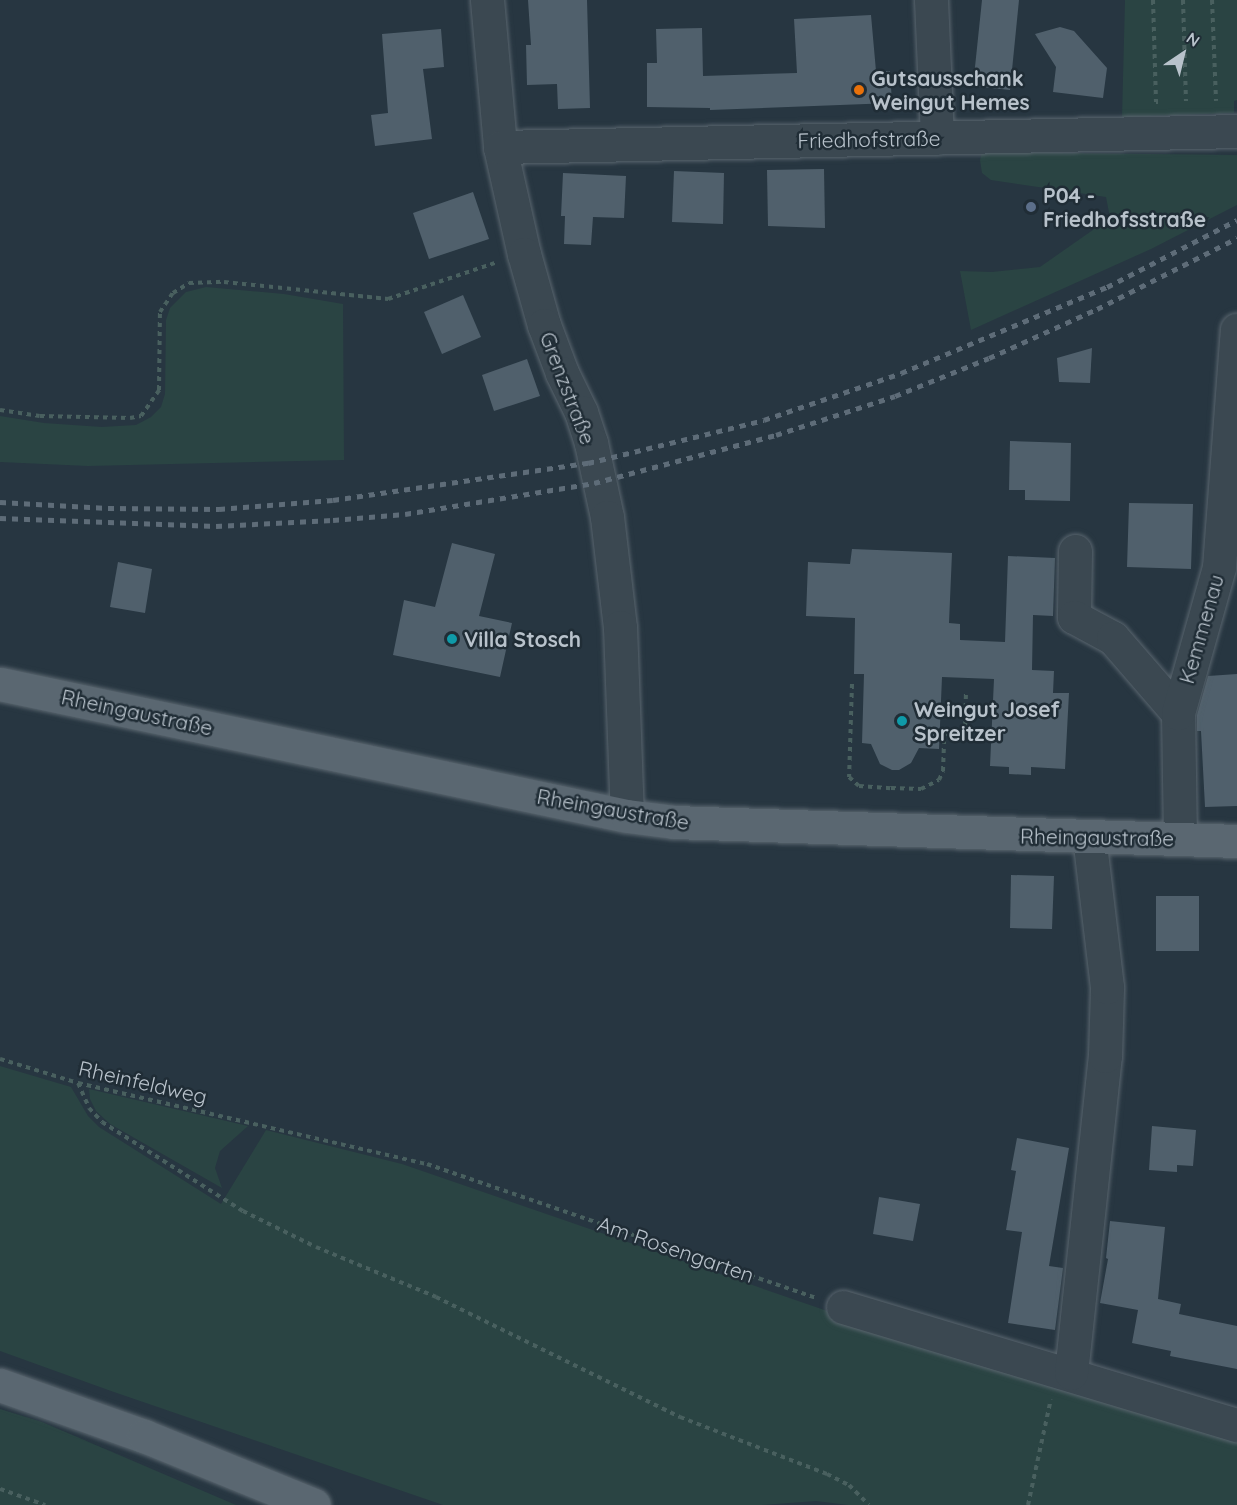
<!DOCTYPE html>
<meta charset="utf-8">
<style>
body{margin:0}
#map{position:relative;width:1237px;height:1505px;overflow:hidden;background:#273641;font-family:Quicksand,sans-serif}
div>[style]{position:absolute}
[style*='--x']{left:calc(var(--x)*1px);top:calc(var(--y)*1px);width:calc(var(--w)*1px);rotate:calc(var(--a)*1deg)}
.green>*{inset:0;background:#2a4443}
.building>*{inset:0;background:#50606c}
.path>*{height:4px;margin-top:-2px;transform-origin:0;background:repeating-linear-gradient(90deg,#49605f 0 4.5px,transparent 0 9px)}
.roads{filter:drop-shadow(0 0 2px #59656e) drop-shadow(0 0 2px #59656e)}
.minor>*{height:33px;margin:-16.5px;padding:0 16.5px;transform-origin:16.5px;border-radius:16.5px;background:#3b4851}
.major>*{height:33px;margin:-16.5px;padding:0 16.5px;transform-origin:16.5px;border-radius:16.5px;background:#5a6771}
.rail>*{height:4.5px;margin-top:-2.25px;transform-origin:0;background:repeating-linear-gradient(90deg,#5e6c78 0 6px,transparent 0 12px)}
.dots>*{width:16px;height:16px;translate:-50% -50%;box-sizing:border-box;border:3px solid #202d36;border-radius:50%}
span{translate:-50% -50%;white-space:nowrap;text-align:center;line-height:1.15;-webkit-text-stroke:5px #202d36;paint-order:stroke}
.poi-label{font-size:21px;color:#b8c2cb;font-weight:700}
.left{translate:0 -50%;text-align:left}
.street-label{font-size:21px;color:#b8c2cb}
.north{position:absolute;left:1153px;top:24px;width:60px;height:60px;-webkit-text-stroke:4px #202d36;paint-order:stroke;rotate:35deg;font-size:16px;font-weight:700;line-height:24px;text-align:center;color:#b8c2cb}
.north::after{content:'';display:block;margin:auto;width:21px;height:27px;background:#b8c2cb;clip-path:polygon(50% 0,100% 100%,50% 72%,0 100%)}
</style>
<div id="map">
<div class="green">
<i style="clip-path:polygon(1125px 0,1237px 0,1237px 100px,1234px 101px,1234px 113px,1122px 117px)"></i>
<i style="clip-path:polygon(982px 152px,1237px 155px,1237px 205px,1151px 249px,971px 330px,960px 271px,992px 272px,1040px 267px,1110px 218px,1106px 197px,991px 180px,982px 173px,980px 160px)"></i>
<i style="clip-path:polygon(206px 287px,284px 294px,343px 304px,344px 460px,88px 466px,0 462px,0 416px,44px 423px,102px 427px,136px 425px,151px 417px,161px 407px,165px 394px,166px 320px,170px 308px,186px 292px)"></i>
<i style="clip-path:polygon(0 1066px,71px 1087px,88px 1116px,99px 1127px,221px 1204px,266px 1130px,402px 1164px,836px 1314px,1237px 1436px,1237px 1505px,848px 1505px,816px 1501px,762px 1505px,443px 1505px,111px 1391px,0 1351px)"></i>
<i style="clip-path:polygon(89px 1089px,248px 1126px,220px 1151px,215px 1168px,222px 1188px,110px 1124px,96px 1111px,90px 1099px)"></i>
<i style="clip-path:polygon(0 1409px,42px 1422px,236px 1505px,0 1505px)"></i>
</div>
<div class="building">
<i style="clip-path:polygon(528px 0,587px 0,590px 108px,558px 109px,557px 84px,527px 85px,526px 45px,531px 45px)"></i>
<i style="clip-path:polygon(982px 0,1019px 0,1010px 90px,973px 86px)"></i>
<i style="clip-path:polygon(871px 15px,876px 71px,890px 71px,892px 103px,710px 110px,710px 108px,647px 107px,647px 63px,657px 63px,656px 29px,702px 28px,703px 76px,797px 73px,794px 19px)"></i>
<i style="clip-path:polygon(1060px 27px,1074px 31px,1107px 68px,1103px 98px,1053px 92px,1056px 67px,1035px 34px)"></i>
<i style="clip-path:polygon(441px 29px,444px 67px,423px 69px,432px 139px,375px 146px,371px 115px,388px 113px,382px 34px)"></i>
<i style="clip-path:polygon(824px 169px,825px 228px,768px 226px,767px 170px)"></i>
<i style="clip-path:polygon(674px 171px,724px 173px,723px 224px,672px 222px)"></i>
<i style="clip-path:polygon(563px 173px,626px 176px,624px 218px,593px 217px,591px 245px,564px 244px,565px 216px,561px 216px)"></i>
<i style="clip-path:polygon(473px 192px,489px 239px,429px 259px,413px 213px)"></i>
<i style="clip-path:polygon(463px 295px,481px 337px,442px 354px,424px 312px)"></i>
<i style="clip-path:polygon(1092px 348px,1090px 383px,1059px 382px,1057px 358px)"></i>
<i style="clip-path:polygon(527px 359px,540px 396px,494px 411px,482px 375px)"></i>
<i style="clip-path:polygon(1010px 441px,1071px 443px,1070px 501px,1025px 500px,1025px 490px,1009px 490px)"></i>
<i style="clip-path:polygon(1129px 503px,1193px 504px,1191px 569px,1127px 567px)"></i>
<i style="clip-path:polygon(452px 543px,495px 554px,479px 616px,512px 623px,500px 677px,393px 655px,404px 600px,435px 607px)"></i>
<i style="clip-path:polygon(852px 549px,952px 553px,949px 623px,960px 624px,960px 640px,1005px 642px,1008px 556px,1055px 558px,1053px 616px,1033px 615px,1032px 670px,1054px 671px,1053px 693px,1069px 693px,1065px 769px,1031px 767px,1031px 775px,1009px 774px,1009px 767px,990px 766px,994px 679px,942px 677px,939px 749px,919px 748px,911px 763px,899px 770px,892px 770px,880px 764px,871px 744px,862px 743px,864px 674px,854px 674px,855px 618px,806px 616px,808px 562px,850px 564px)"></i>
<i style="clip-path:polygon(118px 562px,152px 569px,145px 613px,110px 607px)"></i>
<i style="clip-path:polygon(1237px 674px,1237px 806px,1205px 807px,1201px 731px,1197px 731px,1197px 715px,1208px 676px)"></i>
<i style="clip-path:polygon(1011px 875px,1054px 876px,1052px 929px,1010px 928px)"></i>
<i style="clip-path:polygon(1156px 896px,1199px 896px,1199px 951px,1156px 951px)"></i>
<i style="clip-path:polygon(1152px 1126px,1196px 1130px,1193px 1166px,1177px 1165px,1177px 1172px,1149px 1170px)"></i>
<i style="clip-path:polygon(1017px 1138px,1069px 1148px,1049px 1266px,1063px 1268px,1055px 1330px,1008px 1323px,1022px 1232px,1006px 1230px,1016px 1171px,1011px 1170px)"></i>
<i style="clip-path:polygon(879px 1197px,920px 1204px,913px 1241px,873px 1234px)"></i>
<i style="clip-path:polygon(1110px 1221px,1165px 1227px,1158px 1299px,1181px 1304px,1179px 1314px,1237px 1326px,1237px 1369px,1170px 1356px,1171px 1351px,1132px 1343px,1138px 1310px,1100px 1303px,1108px 1259px,1106px 1258px)"></i>
</div>
<div class="path">
<i style="--x:1153;--y:0;--w:102;--a:88.3"></i>
<i style="--x:1156;--y:102;--w:2;--a:0"></i>
<i style="--x:1183;--y:0;--w:101;--a:88.3"></i>
<i style="--x:1212;--y:0;--w:101;--a:87.7"></i>
<i style="--x:0;--y:410;--w:40;--a:8.5"></i>
<i style="--x:40;--y:416;--w:90;--a:1.3"></i>
<i style="--x:130;--y:418;--w:11;--a:-10"></i>
<i style="--x:141;--y:416;--w:32;--a:-55"></i>
<i style="--x:159;--y:390;--w:78;--a:-89.3"></i>
<i style="--x:160;--y:312;--w:23;--a:-56"></i>
<i style="--x:173;--y:293;--w:19;--a:-32"></i>
<i style="--x:189;--y:283;--w:35;--a:-2"></i>
<i style="--x:224;--y:282;--w:165;--a:5.9"></i>
<i style="--x:388;--y:299;--w:113;--a:-18.6"></i>
<i style="--x:852;--y:684;--w:93;--a:91.8"></i>
<i style="--x:849;--y:777;--w:13;--a:42"></i>
<i style="--x:859;--y:786;--w:32;--a:4"></i>
<i style="--x:891;--y:788;--w:30;--a:2"></i>
<i style="--x:921;--y:789;--w:20;--a:-27"></i>
<i style="--x:939;--y:780;--w:10;--a:-66"></i>
<i style="--x:943;--y:771;--w:37;--a:-88"></i>
<i style="--x:944;--y:734;--w:21;--a:3"></i>
<i style="--x:965;--y:735;--w:45;--a:-88.7"></i>
<i style="--x:0;--y:1059;--w:82;--a:17.1"></i>
<i style="--x:78;--y:1083;--w:358;--a:13.1"></i>
<i style="--x:427;--y:1164;--w:412;--a:19"></i>
<i style="--x:78;--y:1083;--w:27;--a:66"></i>
<i style="--x:89;--y:1108;--w:19;--a:47"></i>
<i style="--x:102;--y:1122;--w:167;--a:32.3"></i>
<i style="--x:243;--y:1211;--w:81;--a:26.3"></i>
<i style="--x:316;--y:1247;--w:130;--a:22.6"></i>
<i style="--x:436;--y:1297;--w:272;--a:26.2"></i>
<i style="--x:680;--y:1417;--w:158;--a:21.2"></i>
<i style="--x:827;--y:1474;--w:25;--a:27"></i>
<i style="--x:849;--y:1485;--w:28;--a:45"></i>
<i style="--x:0;--y:1489;--w:48;--a:19.6"></i>
<i style="--x:1028;--y:1505;--w:108;--a:-77.8"></i>
</div>
<div class="roads">
<div class="minor">
<i style="--x:487;--y:0;--w:148;--a:84.9"></i>
<i style="--x:500;--y:147;--w:110;--a:77.4"></i>
<i style="--x:524;--y:254;--w:74;--a:74.3"></i>
<i style="--x:544;--y:325;--w:51;--a:69.4"></i>
<i style="--x:562;--y:373;--w:43;--a:64"></i>
<i style="--x:581;--y:412;--w:33;--a:72"></i>
<i style="--x:591;--y:443;--w:76;--a:77.8"></i>
<i style="--x:607;--y:517;--w:111;--a:83.3"></i>
<i style="--x:620;--y:627;--w:189;--a:87.9"></i>
<i style="--x:931;--y:0;--w:138;--a:87.5"></i>
<i style="--x:500;--y:147;--w:737;--a:-1.24"></i>
<i style="--x:1075;--y:551;--w:66;--a:90.9"></i>
<i style="--x:1074;--y:617;--w:44;--a:28.3"></i>
<i style="--x:1113;--y:638;--w:99;--a:49.1"></i>
<i style="--x:1180;--y:839;--w:126;--a:-90.9"></i>
<i style="--x:1178;--y:713;--w:152;--a:-74.3"></i>
<i style="--x:1219;--y:567;--w:238;--a:-85.7"></i>
<i style="--x:843;--y:1307;--w:411;--a:16.7"></i>
<i style="--x:1071;--y:1373;--w:319;--a:-83.9"></i>
<i style="--x:1105;--y:1056;--w:69;--a:-88.3"></i>
<i style="--x:1107;--y:987;--w:151;--a:-96.8"></i>
</div>
<div class="major">
<i style="--x:0;--y:684;--w:641;--a:11.89"></i>
<i style="--x:627;--y:816;--w:47;--a:7.3"></i>
<i style="--x:674;--y:822;--w:563;--a:1.93"></i>
<i style="--x:0;--y:1385;--w:153;--a:19.5"></i>
<i style="--x:144;--y:1436;--w:183;--a:22.1"></i>
</div>
</div>
<div class="rail">
<i style="--x:0;--y:502;--w:108;--a:3.2"></i>
<i style="--x:108;--y:508;--w:111;--a:0.5"></i>
<i style="--x:219;--y:509;--w:114;--a:-4.5"></i>
<i style="--x:333;--y:500;--w:258;--a:-8.3"></i>
<i style="--x:588;--y:463;--w:181;--a:-13.7"></i>
<i style="--x:764;--y:420;--w:145;--a:-18.9"></i>
<i style="--x:901;--y:373;--w:223;--a:-22.7"></i>
<i style="--x:1107;--y:287;--w:146;--a:-27.3"></i>
<i style="--x:0;--y:518;--w:216;--a:2.1"></i>
<i style="--x:216;--y:526;--w:117;--a:-2.9"></i>
<i style="--x:333;--y:520;--w:72;--a:-4.8"></i>
<i style="--x:405;--y:514;--w:192;--a:-9.3"></i>
<i style="--x:594;--y:483;--w:188;--a:-14.8"></i>
<i style="--x:776;--y:435;--w:125;--a:-18.1"></i>
<i style="--x:895;--y:396;--w:101;--a:-22"></i>
<i style="--x:989;--y:358;--w:119;--a:-24.4"></i>
<i style="--x:1097;--y:309;--w:157;--a:-26.9"></i>
</div>
<div class="dots">
<i style="left:859px;top:90px;background:#e8710a"></i>
<i style="left:1031px;top:207px;background:#5c6f8a"></i>
<i style="left:452px;top:639px;background:#0f9aa8"></i>
<i style="left:902px;top:721px;background:#0f9aa8"></i>
</div>
<div class="poi-label">
<span class="left" style="left:871px;top:90px">Gutsausschank<br>Weingut Hemes</span>
<span class="left" style="left:1043px;top:207px">P04 -<br>Friedhofsstraße</span>
<span class="left" style="left:464px;top:639px">Villa Stosch</span>
<span class="left" style="left:914px;top:721px">Weingut Josef<br>Spreitzer</span>
</div>
<div class="street-label">
<span style="left:869px;top:139px;rotate:-1deg">Friedhofstraße</span>
<span style="left:568px;top:388px;rotate:69deg">Grenzstraße</span>
<span style="left:1201px;top:629px;rotate:-74deg">Kemmenau</span>
<span style="left:137px;top:712px;rotate:12deg">Rheingaustraße</span>
<span style="left:613px;top:809px;rotate:10deg">Rheingaustraße</span>
<span style="left:1097px;top:837px;rotate:1deg">Rheingaustraße</span>
<span style="left:143px;top:1082px;rotate:13deg">Rheinfeldweg</span>
<span style="left:676px;top:1249px;rotate:19deg">Am Rosengarten</span>
</div>
<div class="north">N</div>
</div>
